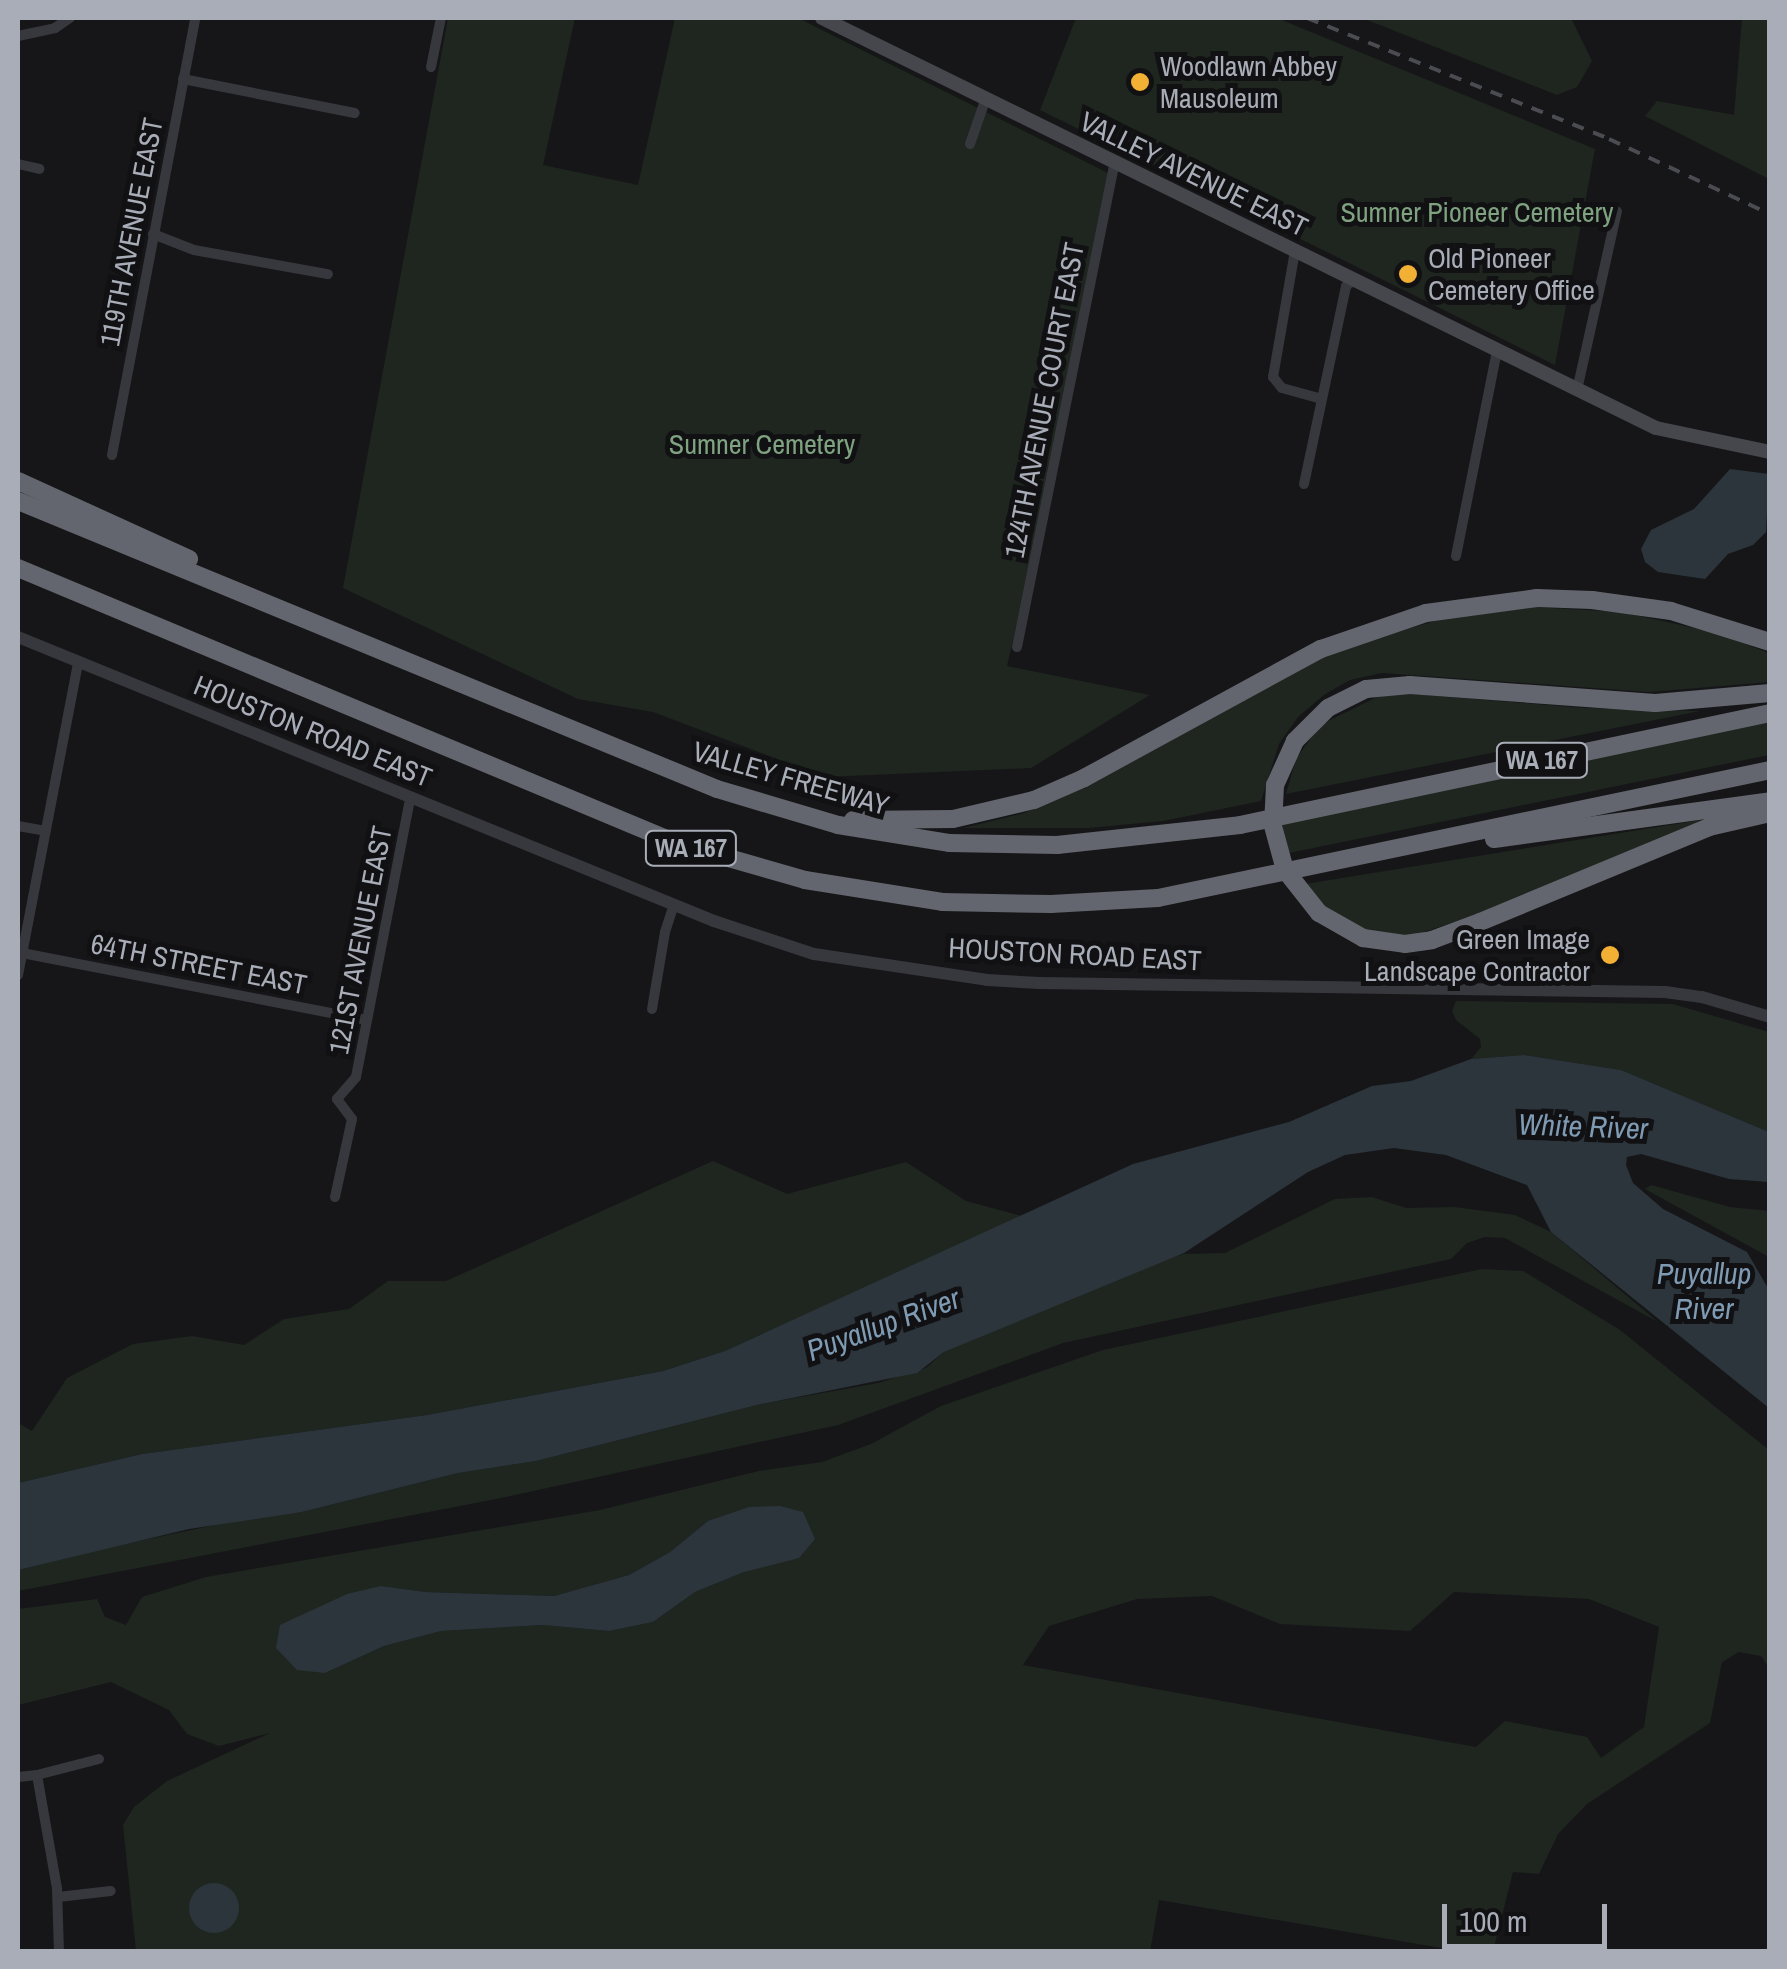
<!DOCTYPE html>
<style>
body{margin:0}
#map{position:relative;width:1787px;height:1969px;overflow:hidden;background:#161618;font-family:"Archivo Narrow",sans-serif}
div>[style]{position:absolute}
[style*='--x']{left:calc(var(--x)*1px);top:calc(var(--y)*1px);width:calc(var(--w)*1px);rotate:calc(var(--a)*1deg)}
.green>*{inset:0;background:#1e261f}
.water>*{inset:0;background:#2c353c}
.round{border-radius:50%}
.minor>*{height:10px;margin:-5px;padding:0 5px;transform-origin:5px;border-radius:5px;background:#37383d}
.tertiary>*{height:12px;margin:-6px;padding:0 6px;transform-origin:6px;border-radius:6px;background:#37383d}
.secondary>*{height:14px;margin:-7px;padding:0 7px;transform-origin:7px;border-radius:7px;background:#45474d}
.motorway>*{height:18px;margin:-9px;padding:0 9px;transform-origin:9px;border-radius:9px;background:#63666e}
.rail>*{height:4px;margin-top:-2px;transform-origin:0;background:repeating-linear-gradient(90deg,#4a4c52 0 12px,transparent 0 22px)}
.dots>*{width:28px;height:28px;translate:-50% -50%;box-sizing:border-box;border:5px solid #111113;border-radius:50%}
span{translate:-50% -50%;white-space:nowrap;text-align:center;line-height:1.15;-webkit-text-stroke:10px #111113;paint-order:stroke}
.shield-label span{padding:2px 8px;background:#111113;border:2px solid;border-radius:8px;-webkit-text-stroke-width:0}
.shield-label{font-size:25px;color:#a8adb8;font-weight:700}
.poi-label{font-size:28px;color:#a8adb8}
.left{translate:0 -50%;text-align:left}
.right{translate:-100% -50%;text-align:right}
.street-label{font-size:28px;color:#a8adb8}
.park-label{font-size:28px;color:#7fa381}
.water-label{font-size:30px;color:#7f9bb3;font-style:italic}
.frame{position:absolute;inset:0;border:20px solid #a8adb8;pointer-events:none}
.scale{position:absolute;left:1442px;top:1904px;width:165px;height:45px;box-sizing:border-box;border:5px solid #a8adb8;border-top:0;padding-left:12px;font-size:30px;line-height:35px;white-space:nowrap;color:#a8adb8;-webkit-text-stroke:8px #111113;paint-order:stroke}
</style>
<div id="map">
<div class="green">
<i style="clip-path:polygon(448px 18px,575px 18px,543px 165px,638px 185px,675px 18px,798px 18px,1110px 174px,1057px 450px,1007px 666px,1150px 695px,1031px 768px,825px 777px,653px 712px,578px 699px,343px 588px)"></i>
<i style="clip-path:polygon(1076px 18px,1277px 18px,1595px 149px,1555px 365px,1040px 110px)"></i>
<i style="clip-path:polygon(1362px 18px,1571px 18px,1592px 61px,1577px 87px,1557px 95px)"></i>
<i style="clip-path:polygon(1742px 18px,1769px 18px,1769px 179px,1645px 116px,1657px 101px,1734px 115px)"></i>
<i style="clip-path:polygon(1534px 607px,1621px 612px,1713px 632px,1769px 653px,1769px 682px,1649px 692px,1382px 673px,1350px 680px,1325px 694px,1298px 717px,1279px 744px,1261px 801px,1163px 821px,1089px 828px,963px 828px,1024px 813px,1084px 788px,1305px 666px,1358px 642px,1446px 618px)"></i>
<i style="clip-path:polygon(1411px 694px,1585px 708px,1700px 711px,1286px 794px,1296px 759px,1320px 725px,1381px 695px)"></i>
<i style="clip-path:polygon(1769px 722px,1769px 755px,1289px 853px,1283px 836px,1283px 823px)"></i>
<i style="clip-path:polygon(1707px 819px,1476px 915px,1408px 937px,1357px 929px,1322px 906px,1305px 884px)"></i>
<i style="clip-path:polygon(1456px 1001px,1673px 1004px,1769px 1032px,1769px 1132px,1621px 1070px,1524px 1055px,1471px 1059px,1481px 1047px,1480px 1039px,1456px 1020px,1452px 1011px)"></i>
<i style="clip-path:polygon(713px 1161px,787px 1194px,906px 1162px,966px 1201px,1022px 1216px,725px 1351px,663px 1371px,427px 1415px,142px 1454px,18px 1483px,18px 1423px,32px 1431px,67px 1378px,133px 1344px,192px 1336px,244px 1345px,284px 1319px,349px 1309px,388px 1281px,446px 1281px)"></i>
<i style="clip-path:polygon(1651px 1185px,1730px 1207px,1769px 1211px,1769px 1257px,1645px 1189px)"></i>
<i style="clip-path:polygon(1372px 1197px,1406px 1208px,1454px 1207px,1515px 1215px,1551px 1232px,1658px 1322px,1505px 1238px,1485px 1237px,1467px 1243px,1451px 1259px,1063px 1343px,838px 1425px,496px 1499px,18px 1591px,18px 1570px,106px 1548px,248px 1518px,302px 1512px,458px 1473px,536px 1461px,757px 1405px,878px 1383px,926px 1368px,944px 1352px,1145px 1267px,1183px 1254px,1225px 1253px,1335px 1199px)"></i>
<i style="clip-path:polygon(evenodd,1482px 1269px,1523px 1271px,1620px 1330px,1769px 1450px,1769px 1668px,1761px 1656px,1739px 1652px,1722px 1662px,1710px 1723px,1587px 1804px,1558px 1834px,1539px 1874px,1513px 1872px,1493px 1951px,1459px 1951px,1159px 1900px,1150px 1952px,136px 1951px,123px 1825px,134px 1807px,167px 1781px,270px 1733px,219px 1746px,187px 1734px,169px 1710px,111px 1682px,18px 1705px,18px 1609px,97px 1599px,105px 1617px,126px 1625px,142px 1597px,206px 1577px,600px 1510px,759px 1471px,822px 1462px,871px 1444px,941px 1406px,1103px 1350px,1482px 1269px,708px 1521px,744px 1572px,695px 1592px,653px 1622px,609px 1631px,543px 1625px,441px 1631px,384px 1646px,325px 1673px,381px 1586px,426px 1592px,554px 1596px,629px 1575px,670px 1552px,708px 1521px,1482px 1269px,1454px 1592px,1589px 1599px,1659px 1627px,1644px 1727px,1601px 1758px,1587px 1737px,1505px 1721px,1476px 1747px,1023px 1665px,1049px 1626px,1137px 1599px,1212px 1596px,1280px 1624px,1410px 1631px,1454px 1592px)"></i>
</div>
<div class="water">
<i style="clip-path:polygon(1730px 469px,1769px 474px,1766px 532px,1753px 545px,1728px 554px,1705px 579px,1658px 572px,1645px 562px,1641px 549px,1651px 530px,1694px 509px)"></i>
<i style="clip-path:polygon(1524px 1055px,1621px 1070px,1769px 1132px,1769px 1182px,1729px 1179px,1641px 1154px,1627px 1157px,1626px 1165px,1633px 1183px,1663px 1209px,1747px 1252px,1769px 1290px,1769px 1408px,1551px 1232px,1527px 1185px,1446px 1155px,1394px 1148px,1345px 1155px,1308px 1172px,1184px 1253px,944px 1352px,917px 1373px,757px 1405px,536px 1461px,458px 1473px,302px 1512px,189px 1529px,18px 1570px,18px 1483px,142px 1454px,427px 1415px,663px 1371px,725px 1351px,1133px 1164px,1289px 1122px,1372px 1086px,1411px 1081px,1471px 1059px)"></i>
<i style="clip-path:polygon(780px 1506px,803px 1512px,815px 1539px,799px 1558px,744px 1572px,695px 1592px,653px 1622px,609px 1631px,543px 1625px,441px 1631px,384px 1646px,325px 1673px,297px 1670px,276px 1648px,280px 1625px,347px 1594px,381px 1586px,426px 1592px,554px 1596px,629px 1575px,670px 1552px,708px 1521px,749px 1507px)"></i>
<i class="round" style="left:189px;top:1883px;width:50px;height:50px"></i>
</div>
<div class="minor">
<i style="--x:18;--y:36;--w:38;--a:-12"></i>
<i style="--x:55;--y:28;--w:18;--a:-34"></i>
<i style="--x:431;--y:67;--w:50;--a:-78.5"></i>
<i style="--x:183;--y:79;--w:175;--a:11.2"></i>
<i style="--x:970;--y:144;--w:49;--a:-70.8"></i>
<i style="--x:18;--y:164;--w:22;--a:13"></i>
<i style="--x:153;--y:234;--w:44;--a:21.3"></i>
<i style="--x:194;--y:250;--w:136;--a:10.2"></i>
<i style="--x:1295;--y:251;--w:128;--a:99.9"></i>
<i style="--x:1273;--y:377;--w:14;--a:51"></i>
<i style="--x:1282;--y:388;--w:41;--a:15.4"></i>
<i style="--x:1577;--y:390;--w:183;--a:-77.4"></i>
<i style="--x:112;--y:455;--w:445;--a:-79.2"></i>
<i style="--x:1304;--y:484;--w:202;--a:-78"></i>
<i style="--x:1346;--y:286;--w:10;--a:-37"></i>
<i style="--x:1456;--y:556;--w:209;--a:-78.7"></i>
<i style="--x:1017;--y:647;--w:495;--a:-78.6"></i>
<i style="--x:18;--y:826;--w:28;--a:10"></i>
<i style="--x:22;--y:953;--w:351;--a:11"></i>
<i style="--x:18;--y:975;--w:319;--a:-79.1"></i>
<i style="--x:652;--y:1009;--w:78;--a:-80.4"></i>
<i style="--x:665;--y:932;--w:28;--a:-72"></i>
<i style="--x:335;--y:1197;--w:80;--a:-77.7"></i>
<i style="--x:352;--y:1119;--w:25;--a:-127"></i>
<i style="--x:337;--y:1099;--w:29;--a:-49"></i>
<i style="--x:356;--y:1077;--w:284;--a:-79"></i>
<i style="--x:37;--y:1775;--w:64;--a:-14.5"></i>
<i style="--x:18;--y:1777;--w:19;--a:-6"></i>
<i style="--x:37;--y:1775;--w:116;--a:80"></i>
<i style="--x:57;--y:1889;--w:63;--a:88.2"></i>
<i style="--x:58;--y:1897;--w:53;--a:-6.5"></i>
</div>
<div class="tertiary">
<i style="--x:18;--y:637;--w:752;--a:22.2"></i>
<i style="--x:714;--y:921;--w:105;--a:18.3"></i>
<i style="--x:814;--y:954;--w:175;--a:8.5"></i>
<i style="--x:987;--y:980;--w:52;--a:3.3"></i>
<i style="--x:1039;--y:983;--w:626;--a:0.82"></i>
<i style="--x:1665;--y:992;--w:37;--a:8"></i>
<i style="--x:1702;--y:997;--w:71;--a:16.4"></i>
</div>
<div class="secondary">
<i style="--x:822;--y:18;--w:929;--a:26.18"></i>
<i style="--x:1656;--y:428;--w:116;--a:11.9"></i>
</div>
<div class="motorway">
<i style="--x:18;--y:481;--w:188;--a:24.5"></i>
<i style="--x:18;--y:501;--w:756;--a:22.39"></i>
<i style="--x:717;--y:789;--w:126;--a:16.6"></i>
<i style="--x:838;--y:825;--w:112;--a:9.2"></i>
<i style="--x:949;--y:843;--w:108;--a:1.1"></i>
<i style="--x:1057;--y:845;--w:184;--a:-6.2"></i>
<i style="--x:1240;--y:825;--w:542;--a:-11.93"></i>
<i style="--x:18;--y:568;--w:713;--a:22.68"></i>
<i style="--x:676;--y:843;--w:134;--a:16"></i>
<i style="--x:805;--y:880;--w:139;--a:9.1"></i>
<i style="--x:942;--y:902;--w:109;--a:1.1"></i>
<i style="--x:1051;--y:904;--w:107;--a:-3.2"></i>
<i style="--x:1158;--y:898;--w:625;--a:-11.81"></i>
<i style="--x:1770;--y:693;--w:115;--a:175"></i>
<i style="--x:1655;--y:703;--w:246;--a:-175.8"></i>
<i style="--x:1410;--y:685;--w:44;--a:174.8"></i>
<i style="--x:1366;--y:689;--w:42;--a:153.4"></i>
<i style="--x:1328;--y:708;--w:47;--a:135"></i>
<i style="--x:1295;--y:741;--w:48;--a:114.4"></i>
<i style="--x:1275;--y:785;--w:41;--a:92.8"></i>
<i style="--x:1273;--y:826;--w:46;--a:74.7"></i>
<i style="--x:1285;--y:870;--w:55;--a:51.7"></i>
<i style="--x:1319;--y:913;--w:51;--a:29.6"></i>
<i style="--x:1363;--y:938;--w:42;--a:8.1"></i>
<i style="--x:1405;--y:944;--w:27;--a:-8"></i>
<i style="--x:1432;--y:940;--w:51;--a:-20.6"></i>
<i style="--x:1480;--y:922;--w:248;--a:-22.5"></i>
<i style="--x:1709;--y:827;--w:63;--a:-12.9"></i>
<i style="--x:853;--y:820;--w:100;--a:-0.6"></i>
<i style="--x:953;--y:819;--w:83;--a:-13.2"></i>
<i style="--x:1034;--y:800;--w:55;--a:-23.7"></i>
<i style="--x:1084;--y:778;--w:270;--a:-28.6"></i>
<i style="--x:1321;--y:649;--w:111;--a:-18.9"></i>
<i style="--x:1426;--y:613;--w:112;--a:-7.7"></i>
<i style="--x:1537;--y:598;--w:55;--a:2.1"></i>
<i style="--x:1592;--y:600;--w:80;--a:7.9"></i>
<i style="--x:1671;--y:611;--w:104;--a:17.4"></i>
<i style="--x:1494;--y:839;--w:279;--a:-7.8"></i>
</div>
<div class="rail">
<i style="--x:1307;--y:18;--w:325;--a:21.8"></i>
<i style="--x:1609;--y:139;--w:178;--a:25"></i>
</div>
<div class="dots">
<i style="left:1140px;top:82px;background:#f2b134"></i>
<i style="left:1408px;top:274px;background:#f2b134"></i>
<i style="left:1610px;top:955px;background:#f2b134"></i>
</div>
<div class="shield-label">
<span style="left:1542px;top:760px">WA 167</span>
<span style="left:691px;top:848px">WA 167</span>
</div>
<div class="poi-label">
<span class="left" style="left:1160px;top:82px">Woodlawn Abbey<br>Mausoleum</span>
<span class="left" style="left:1428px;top:274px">Old Pioneer<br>Cemetery Office</span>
<span class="right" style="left:1590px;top:955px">Green Image<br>Landscape Contractor</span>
</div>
<div class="street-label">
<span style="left:1194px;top:174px;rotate:26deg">VALLEY AVENUE EAST</span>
<span style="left:131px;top:232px;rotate:-79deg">119TH AVENUE EAST</span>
<span style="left:1044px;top:400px;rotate:-79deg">124TH AVENUE COURT EAST</span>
<span style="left:313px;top:731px;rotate:22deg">HOUSTON ROAD EAST</span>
<span style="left:791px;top:778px;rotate:16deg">VALLEY FREEWAY</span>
<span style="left:360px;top:940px;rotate:-79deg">121ST AVENUE EAST</span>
<span style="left:1075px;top:954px;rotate:3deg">HOUSTON ROAD EAST</span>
<span style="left:199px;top:964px;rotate:11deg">64TH STREET EAST</span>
</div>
<div class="park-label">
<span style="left:1477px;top:212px">Sumner Pioneer Cemetery</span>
<span style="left:762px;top:444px">Sumner Cemetery</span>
</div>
<div class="water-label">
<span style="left:1583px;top:1126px;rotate:2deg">White River</span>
<span style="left:1704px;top:1290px">Puyallup<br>River</span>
<span style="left:883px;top:1324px;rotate:-20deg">Puyallup River</span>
</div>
<div class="frame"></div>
<div class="scale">100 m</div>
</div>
